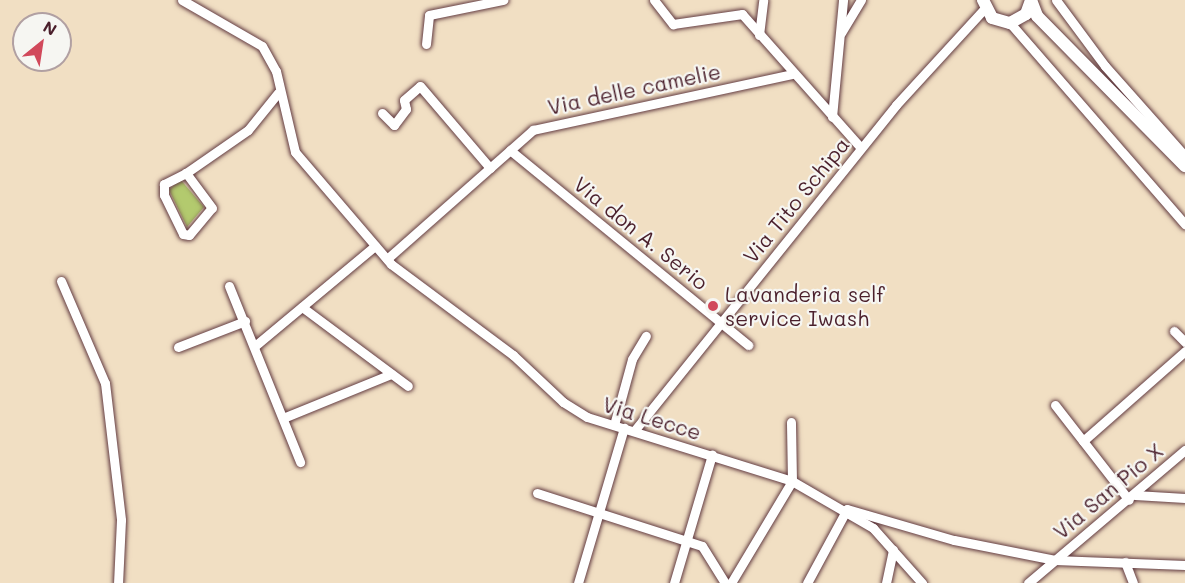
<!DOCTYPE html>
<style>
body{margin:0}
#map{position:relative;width:1185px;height:583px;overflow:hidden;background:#f1dfc3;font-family:Mali,sans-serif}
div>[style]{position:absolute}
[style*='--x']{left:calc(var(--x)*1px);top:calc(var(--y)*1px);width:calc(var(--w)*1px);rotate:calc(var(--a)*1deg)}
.green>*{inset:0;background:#b3ca6e}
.roads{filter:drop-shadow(0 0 2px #633c42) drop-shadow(0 0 2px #633c42)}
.minor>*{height:9px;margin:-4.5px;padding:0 4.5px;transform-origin:4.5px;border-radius:4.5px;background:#fff}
.major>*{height:12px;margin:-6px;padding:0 6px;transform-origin:6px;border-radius:6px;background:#fff}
.dots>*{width:16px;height:16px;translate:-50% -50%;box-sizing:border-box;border:3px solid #f6f6f2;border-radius:50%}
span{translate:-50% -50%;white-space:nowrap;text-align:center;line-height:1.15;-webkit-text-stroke:4.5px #f6f6f2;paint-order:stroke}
.street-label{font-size:21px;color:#4a1f2b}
.poi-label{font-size:21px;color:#4a1f2b}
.left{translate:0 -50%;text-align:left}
.north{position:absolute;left:12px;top:12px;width:60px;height:60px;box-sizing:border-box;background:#f6f6f2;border:2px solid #b1a0a2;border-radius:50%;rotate:30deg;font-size:16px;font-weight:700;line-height:24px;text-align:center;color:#4a1f2b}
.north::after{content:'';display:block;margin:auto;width:21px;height:27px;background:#d1495b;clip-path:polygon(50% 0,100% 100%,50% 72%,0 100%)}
</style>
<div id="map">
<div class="green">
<i style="clip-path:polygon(180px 179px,204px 207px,187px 227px,169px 190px)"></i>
</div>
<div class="roads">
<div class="minor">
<i style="--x:182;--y:0;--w:92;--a:29.9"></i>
<i style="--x:262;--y:46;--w:29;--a:61"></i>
<i style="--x:276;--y:71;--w:83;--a:76.8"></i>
<i style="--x:295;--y:152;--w:148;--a:49.4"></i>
<i style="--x:391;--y:264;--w:152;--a:36.7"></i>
<i style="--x:513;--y:355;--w:69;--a:43.2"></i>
<i style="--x:563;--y:402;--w:28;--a:32"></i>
<i style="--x:587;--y:417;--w:215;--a:17.3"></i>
<i style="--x:792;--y:481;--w:94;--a:30.1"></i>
<i style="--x:873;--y:528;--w:74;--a:48.3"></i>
<i style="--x:654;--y:0;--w:31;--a:52"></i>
<i style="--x:673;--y:24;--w:70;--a:-8.2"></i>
<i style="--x:742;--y:14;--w:179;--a:48.4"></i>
<i style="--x:1056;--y:0;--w:82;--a:53.4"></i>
<i style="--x:1105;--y:66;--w:120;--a:48.4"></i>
<i style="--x:1010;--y:23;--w:267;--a:49"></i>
<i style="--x:841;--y:33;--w:39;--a:-59"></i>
<i style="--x:759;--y:35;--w:35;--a:-83"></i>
<i style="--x:426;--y:44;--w:29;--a:-84"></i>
<i style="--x:429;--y:15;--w:76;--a:-11.5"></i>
<i style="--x:382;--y:113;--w:17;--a:45"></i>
<i style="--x:394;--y:125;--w:20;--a:-53"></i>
<i style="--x:406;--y:109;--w:9;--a:-103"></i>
<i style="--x:404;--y:100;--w:21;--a:-41"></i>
<i style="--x:420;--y:86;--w:108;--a:49.5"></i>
<i style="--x:832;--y:117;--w:118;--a:-84.6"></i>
<i style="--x:510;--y:150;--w:308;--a:39.3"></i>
<i style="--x:186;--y:173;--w:25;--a:153"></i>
<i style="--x:164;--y:184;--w:11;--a:90"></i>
<i style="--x:164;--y:195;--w:43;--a:64"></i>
<i style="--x:183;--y:234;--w:6;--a:9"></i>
<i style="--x:189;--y:235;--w:35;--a:-50"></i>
<i style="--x:212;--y:208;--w:44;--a:-126.6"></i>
<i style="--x:186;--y:173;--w:75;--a:-34.7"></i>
<i style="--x:248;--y:130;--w:48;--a:-51"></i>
<i style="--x:387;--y:259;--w:195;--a:-41.5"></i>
<i style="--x:533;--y:130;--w:265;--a:-12.2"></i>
<i style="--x:61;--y:281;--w:111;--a:66.7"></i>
<i style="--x:105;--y:383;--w:138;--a:83.3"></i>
<i style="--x:121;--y:520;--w:63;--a:92.7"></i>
<i style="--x:229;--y:286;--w:190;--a:68"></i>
<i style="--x:302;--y:307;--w:132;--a:36.7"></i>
<i style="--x:1174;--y:331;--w:16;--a:45"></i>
<i style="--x:256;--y:345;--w:155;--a:-39.8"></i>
<i style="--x:178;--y:347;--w:72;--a:-21.2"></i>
<i style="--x:1055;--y:405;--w:120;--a:52.1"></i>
<i style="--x:283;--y:418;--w:117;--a:-22.2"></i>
<i style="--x:614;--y:425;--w:68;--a:-74.7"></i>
<i style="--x:632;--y:359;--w:27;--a:-59"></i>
<i style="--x:634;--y:431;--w:418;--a:-51.2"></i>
<i style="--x:896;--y:105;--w:132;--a:-47.5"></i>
<i style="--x:1083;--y:441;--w:136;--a:-41.4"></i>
<i style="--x:537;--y:493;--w:173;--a:17.8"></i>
<i style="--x:702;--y:546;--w:44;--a:58.1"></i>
<i style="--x:1135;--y:495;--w:50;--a:3.4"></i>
<i style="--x:1125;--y:562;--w:22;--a:69"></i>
<i style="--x:578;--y:583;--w:162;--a:-73.5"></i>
<i style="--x:674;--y:583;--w:134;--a:-73.5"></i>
<i style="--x:731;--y:583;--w:119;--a:-59.1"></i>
<i style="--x:792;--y:481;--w:59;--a:-91"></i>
<i style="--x:807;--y:583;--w:84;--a:-61.6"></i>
<i style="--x:847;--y:509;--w:111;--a:16.2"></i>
<i style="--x:954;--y:540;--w:103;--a:11.2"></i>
<i style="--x:1055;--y:560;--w:130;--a:2.2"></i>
<i style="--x:886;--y:583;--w:34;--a:-78"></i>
<i style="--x:1028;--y:583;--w:206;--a:-40.3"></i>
</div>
<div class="major">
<i style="--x:983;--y:0;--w:20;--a:63"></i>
<i style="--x:992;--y:18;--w:19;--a:16"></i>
<i style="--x:1010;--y:23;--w:18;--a:-29"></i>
<i style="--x:1026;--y:14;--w:15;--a:-70"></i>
<i style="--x:1031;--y:0;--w:17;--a:69"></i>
<i style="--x:1037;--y:16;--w:211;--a:45.4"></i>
</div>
</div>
<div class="dots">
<i style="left:713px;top:306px;background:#d1495b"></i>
</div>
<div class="street-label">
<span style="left:634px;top:89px;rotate:-12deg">Via delle camelie</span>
<span style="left:796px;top:200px;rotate:-51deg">Via Tito Schipa</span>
<span style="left:641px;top:233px;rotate:39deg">Via don A. Serio</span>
<span style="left:652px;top:418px;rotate:17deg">Via Lecce</span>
<span style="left:1108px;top:491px;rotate:-40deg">Via San Pio X</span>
</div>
<div class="poi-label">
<span class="left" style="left:725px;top:306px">Lavanderia self<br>service Iwash</span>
</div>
<div class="north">N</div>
</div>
